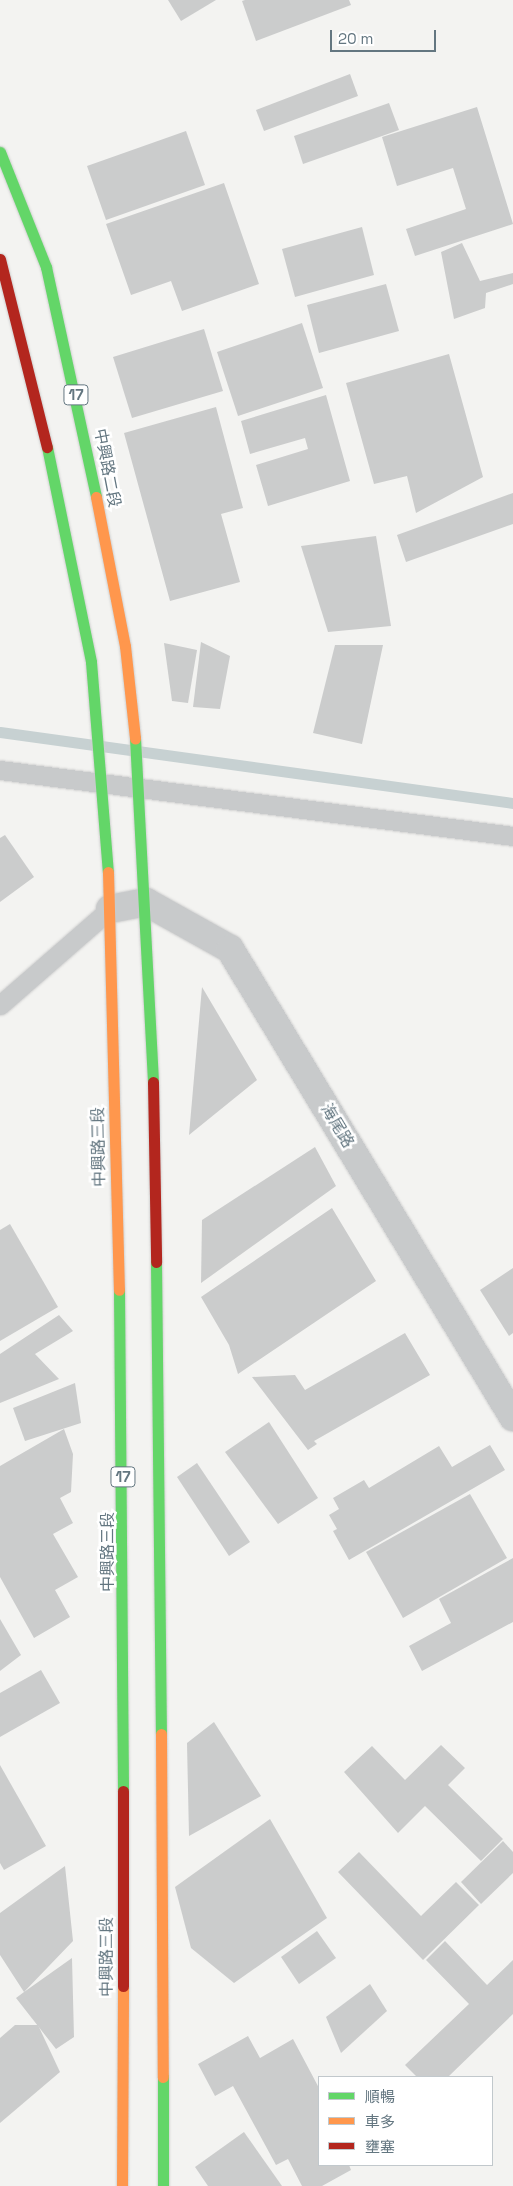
<!DOCTYPE html>
<meta charset="utf-8">
<style>
body{margin:0}
#map{position:relative;width:513px;height:2186px;overflow:hidden;background:#f3f3f1;font-family:"Space Grotesk","Noto Sans TC",sans-serif}
div>[style]{position:absolute}
[style*='--x']{left:calc(var(--x)*1px);top:calc(var(--y)*1px);width:calc(var(--w)*1px);rotate:calc(var(--a)*1deg)}
.stream>*{height:11px;margin:-5.5px;padding:0 5.5px;transform-origin:5.5px;border-radius:5.5px;background:#c7d1d2}
.building>*{inset:0;background:#cbcccc}
.roads{filter:drop-shadow(0 0 1px #cfcfcf) drop-shadow(0 0 1px #cfcfcf)}
.lane>*{height:19px;margin:-9.5px;padding:0 9.5px;transform-origin:9.5px;border-radius:9.5px;background:#c8cacb}
.street>*{height:28px;margin:-14px;padding:0 14px;transform-origin:14px;border-radius:14px;background:#c8cacb}
.fast>*{height:11px;margin:-5.5px;padding:0 5.5px;transform-origin:5.5px;border-radius:5.5px;background:#63d668}
.slow>*{height:11px;margin:-5.5px;padding:0 5.5px;transform-origin:5.5px;border-radius:5.5px;background:#ff974d}
.jam>*{height:11px;margin:-5.5px;padding:0 5.5px;transform-origin:5.5px;border-radius:5.5px;background:#b3261e}
span{translate:-50% -50%;white-space:nowrap;text-align:center;line-height:1.15;-webkit-text-stroke:5px #fff;paint-order:stroke}
.shield-label span{padding:1px 4px;background:#fff;border:1px solid;border-radius:4px;-webkit-text-stroke-width:0}
.shield-label{font-size:15px;color:#637680;font-weight:700}
.street-label{font-size:16px;color:#637680}
.legend{position:absolute;left:318px;top:2076px;width:175px;height:90px;box-sizing:border-box;background:#fff;border:1px solid #c1c8cc;margin:0;padding:6px 9px;list-style:none;font-size:15px;color:#637680}
.legend li{display:flex;align-items:center;gap:10px;height:25px}
.legend b{width:25px;border:1px solid #c1c8cc}
.scale{position:absolute;left:330px;top:30px;width:106px;height:22px;box-sizing:border-box;border:2px solid #637680;border-top:0;padding-left:6px;font-size:15px;line-height:18px;white-space:nowrap;color:#637680;-webkit-text-stroke:4px #fff;paint-order:stroke}
</style>
<div id="map">
<div class="stream">
<i style="--x:0;--y:732;--w:518;--a:7.88"></i>
</div>
<div class="building">
<i style="clip-path:polygon(168px 0,216px 0,181px 21px)"></i>
<i style="clip-path:polygon(245px 0,349px 0,351px 5px,256px 41px,242px 1px)"></i>
<i style="clip-path:polygon(350px 74px,358px 96px,264px 131px,256px 110px)"></i>
<i style="clip-path:polygon(389px 103px,399px 130px,303px 164px,294px 136px)"></i>
<i style="clip-path:polygon(477px 107px,513px 224px,415px 256px,406px 229px,466px 209px,453px 168px,397px 186px,382px 137px)"></i>
<i style="clip-path:polygon(186px 131px,205px 185px,106px 220px,87px 166px)"></i>
<i style="clip-path:polygon(224px 183px,259px 284px,182px 311px,171px 281px,131px 295px,106px 224px)"></i>
<i style="clip-path:polygon(362px 227px,374px 275px,295px 297px,282px 249px)"></i>
<i style="clip-path:polygon(462px 243px,480px 281px,513px 273px,513px 284px,486px 293px,485px 308px,454px 319px,441px 252px)"></i>
<i style="clip-path:polygon(386px 284px,399px 331px,319px 353px,307px 305px)"></i>
<i style="clip-path:polygon(302px 323px,323px 388px,238px 416px,217px 352px)"></i>
<i style="clip-path:polygon(204px 329px,223px 391px,132px 418px,113px 357px)"></i>
<i style="clip-path:polygon(449px 354px,483px 477px,416px 513px,407px 476px,374px 484px,346px 383px)"></i>
<i style="clip-path:polygon(326px 395px,350px 481px,268px 506px,256px 465px,308px 449px,305px 438px,250px 454px,241px 421px)"></i>
<i style="clip-path:polygon(216px 407px,243px 508px,221px 514px,240px 582px,170px 601px,124px 433px)"></i>
<i style="clip-path:polygon(513px 493px,513px 524px,406px 562px,397px 535px)"></i>
<i style="clip-path:polygon(376px 536px,391px 626px,328px 632px,301px 546px)"></i>
<i style="clip-path:polygon(201px 642px,230px 656px,220px 709px,193px 707px)"></i>
<i style="clip-path:polygon(164px 643px,197px 650px,188px 703px,172px 701px)"></i>
<i style="clip-path:polygon(335px 645px,383px 645px,362px 744px,313px 733px)"></i>
<i style="clip-path:polygon(5px 835px,34px 877px,0 902px,0 838px)"></i>
<i style="clip-path:polygon(202px 987px,257px 1080px,189px 1135px)"></i>
<i style="clip-path:polygon(315px 1147px,336px 1186px,201px 1283px,202px 1220px)"></i>
<i style="clip-path:polygon(332px 1208px,376px 1281px,238px 1374px,229px 1345px,201px 1297px)"></i>
<i style="clip-path:polygon(10px 1224px,58px 1307px,0 1341px,0 1230px)"></i>
<i style="clip-path:polygon(513px 1268px,513px 1333px,509px 1336px,480px 1290px)"></i>
<i style="clip-path:polygon(59px 1315px,73px 1331px,35px 1354px,59px 1379px,0 1403px,0 1354px)"></i>
<i style="clip-path:polygon(405px 1333px,430px 1375px,314px 1441px,317px 1444px,308px 1450px,252px 1377px,295px 1375px,305px 1390px)"></i>
<i style="clip-path:polygon(75px 1383px,81px 1423px,25px 1441px,13px 1408px)"></i>
<i style="clip-path:polygon(269px 1422px,318px 1498px,278px 1524px,225px 1452px)"></i>
<i style="clip-path:polygon(64px 1429px,73px 1454px,71px 1492px,60px 1498px,73px 1523px,53px 1534px,78px 1577px,55px 1590px,70px 1617px,34px 1638px,0 1577px,0 1466px)"></i>
<i style="clip-path:polygon(490px 1445px,505px 1470px,349px 1560px,333px 1531px,337px 1529px,329px 1515px,339px 1509px,333px 1498px,364px 1480px,369px 1488px,439px 1446px,452px 1467px)"></i>
<i style="clip-path:polygon(197px 1463px,250px 1542px,229px 1556px,177px 1477px)"></i>
<i style="clip-path:polygon(470px 1494px,507px 1558px,403px 1618px,366px 1552px)"></i>
<i style="clip-path:polygon(513px 1558px,513px 1622px,422px 1671px,409px 1646px,451px 1623px,439px 1599px)"></i>
<i style="clip-path:polygon(0 1619px,21px 1655px,0 1671px)"></i>
<i style="clip-path:polygon(41px 1670px,60px 1703px,0 1737px,0 1693px)"></i>
<i style="clip-path:polygon(214px 1722px,261px 1796px,189px 1836px,187px 1743px)"></i>
<i style="clip-path:polygon(441px 1745px,465px 1768px,448px 1785px,503px 1839px,481px 1861px,425px 1806px,398px 1833px,344px 1772px,372px 1746px,405px 1780px)"></i>
<i style="clip-path:polygon(0 1765px,46px 1846px,4px 1870px,0 1863px)"></i>
<i style="clip-path:polygon(270px 1819px,327px 1918px,234px 1983px,191px 1948px,175px 1887px)"></i>
<i style="clip-path:polygon(503px 1841px,513px 1852px,513px 1873px,481px 1904px,461px 1882px)"></i>
<i style="clip-path:polygon(359px 1852px,421px 1916px,456px 1882px,479px 1905px,423px 1960px,338px 1872px)"></i>
<i style="clip-path:polygon(65px 1866px,73px 1941px,24px 1992px,72px 1958px,74px 2037px,56px 2049px,16px 1998px,24px 1992px,0 1955px,0 1913px)"></i>
<i style="clip-path:polygon(317px 1931px,336px 1958px,299px 1984px,281px 1957px)"></i>
<i style="clip-path:polygon(445px 1941px,487px 1985px,513px 1960px,513px 2014px,448px 2077px,417px 2077px,405px 2065px,469px 2004px,426px 1960px)"></i>
<i style="clip-path:polygon(370px 1984px,387px 2011px,341px 2053px,326px 2017px)"></i>
<i style="clip-path:polygon(15px 2025px,38px 2025px,60px 2072px,0 2123px,0 2038px)"></i>
<i style="clip-path:polygon(248px 2036px,260px 2058px,293px 2039px,319px 2088px,319px 2165px,349px 2165px,351px 2170px,322px 2186px,302px 2186px,288px 2159px,276px 2165px,233px 2086px,215px 2096px,198px 2064px)"></i>
<i style="clip-path:polygon(244px 2132px,282px 2186px,208px 2186px,195px 2167px)"></i>
</div>
<div class="roads">
<div class="lane">
<i style="--x:0;--y:770;--w:517;--a:7.33"></i>
<i style="--x:0;--y:1005;--w:146;--a:-41.1"></i>
</div>
<div class="street">
<i style="--x:110;--y:909;--w:37;--a:-11"></i>
<i style="--x:146;--y:902;--w:96;--a:29.2"></i>
<i style="--x:230;--y:949;--w:547;--a:58.84"></i>
</div>
<div class="fast">
<i style="--x:0;--y:152;--w:124;--a:68.2"></i>
<i style="--x:46;--y:267;--w:235;--a:77.7"></i>
<i style="--x:47;--y:447;--w:219;--a:78.4"></i>
<i style="--x:91;--y:662;--w:211;--a:85.4"></i>
<i style="--x:135;--y:738;--w:344;--a:87"></i>
<i style="--x:156;--y:1262;--w:472;--a:89.4"></i>
<i style="--x:119;--y:1290;--w:501;--a:89.54"></i>
<i style="--x:163;--y:2077;--w:109;--a:90"></i>
</div>
<div class="slow">
<i style="--x:96;--y:497;--w:152;--a:79"></i>
<i style="--x:125;--y:646;--w:93;--a:83.8"></i>
<i style="--x:108;--y:872;--w:418;--a:88.5"></i>
<i style="--x:161;--y:1734;--w:343;--a:89.7"></i>
<i style="--x:122;--y:2186;--w:200;--a:-89.7"></i>
</div>
<div class="jam">
<i style="--x:0;--y:259;--w:194;--a:76"></i>
<i style="--x:153;--y:1082;--w:180;--a:89"></i>
<i style="--x:123;--y:1986;--w:195;--a:-90"></i>
</div>
</div>
<div class="shield-label">
<span style="left:76px;top:395px">17</span>
<span style="left:123px;top:1477px">17</span>
</div>
<div class="street-label">
<span style="left:107px;top:468px;rotate:79deg">中興路二段</span>
<span style="left:337px;top:1126px;rotate:59deg">海尾路</span>
<span style="left:99px;top:1147px;rotate:-91deg">中興路三段</span>
<span style="left:108px;top:1552px;rotate:-90deg">中興路三段</span>
<span style="left:107px;top:1957px;rotate:-90deg">中興路三段</span>
</div>
<ul class="legend">
<li><b style="height:6px;background:#63d668"></b>順暢</li>
<li><b style="height:6px;background:#ff974d"></b>車多</li>
<li><b style="height:6px;background:#b3261e"></b>壅塞</li>
</ul>
<div class="scale">20 m</div>
</div>
